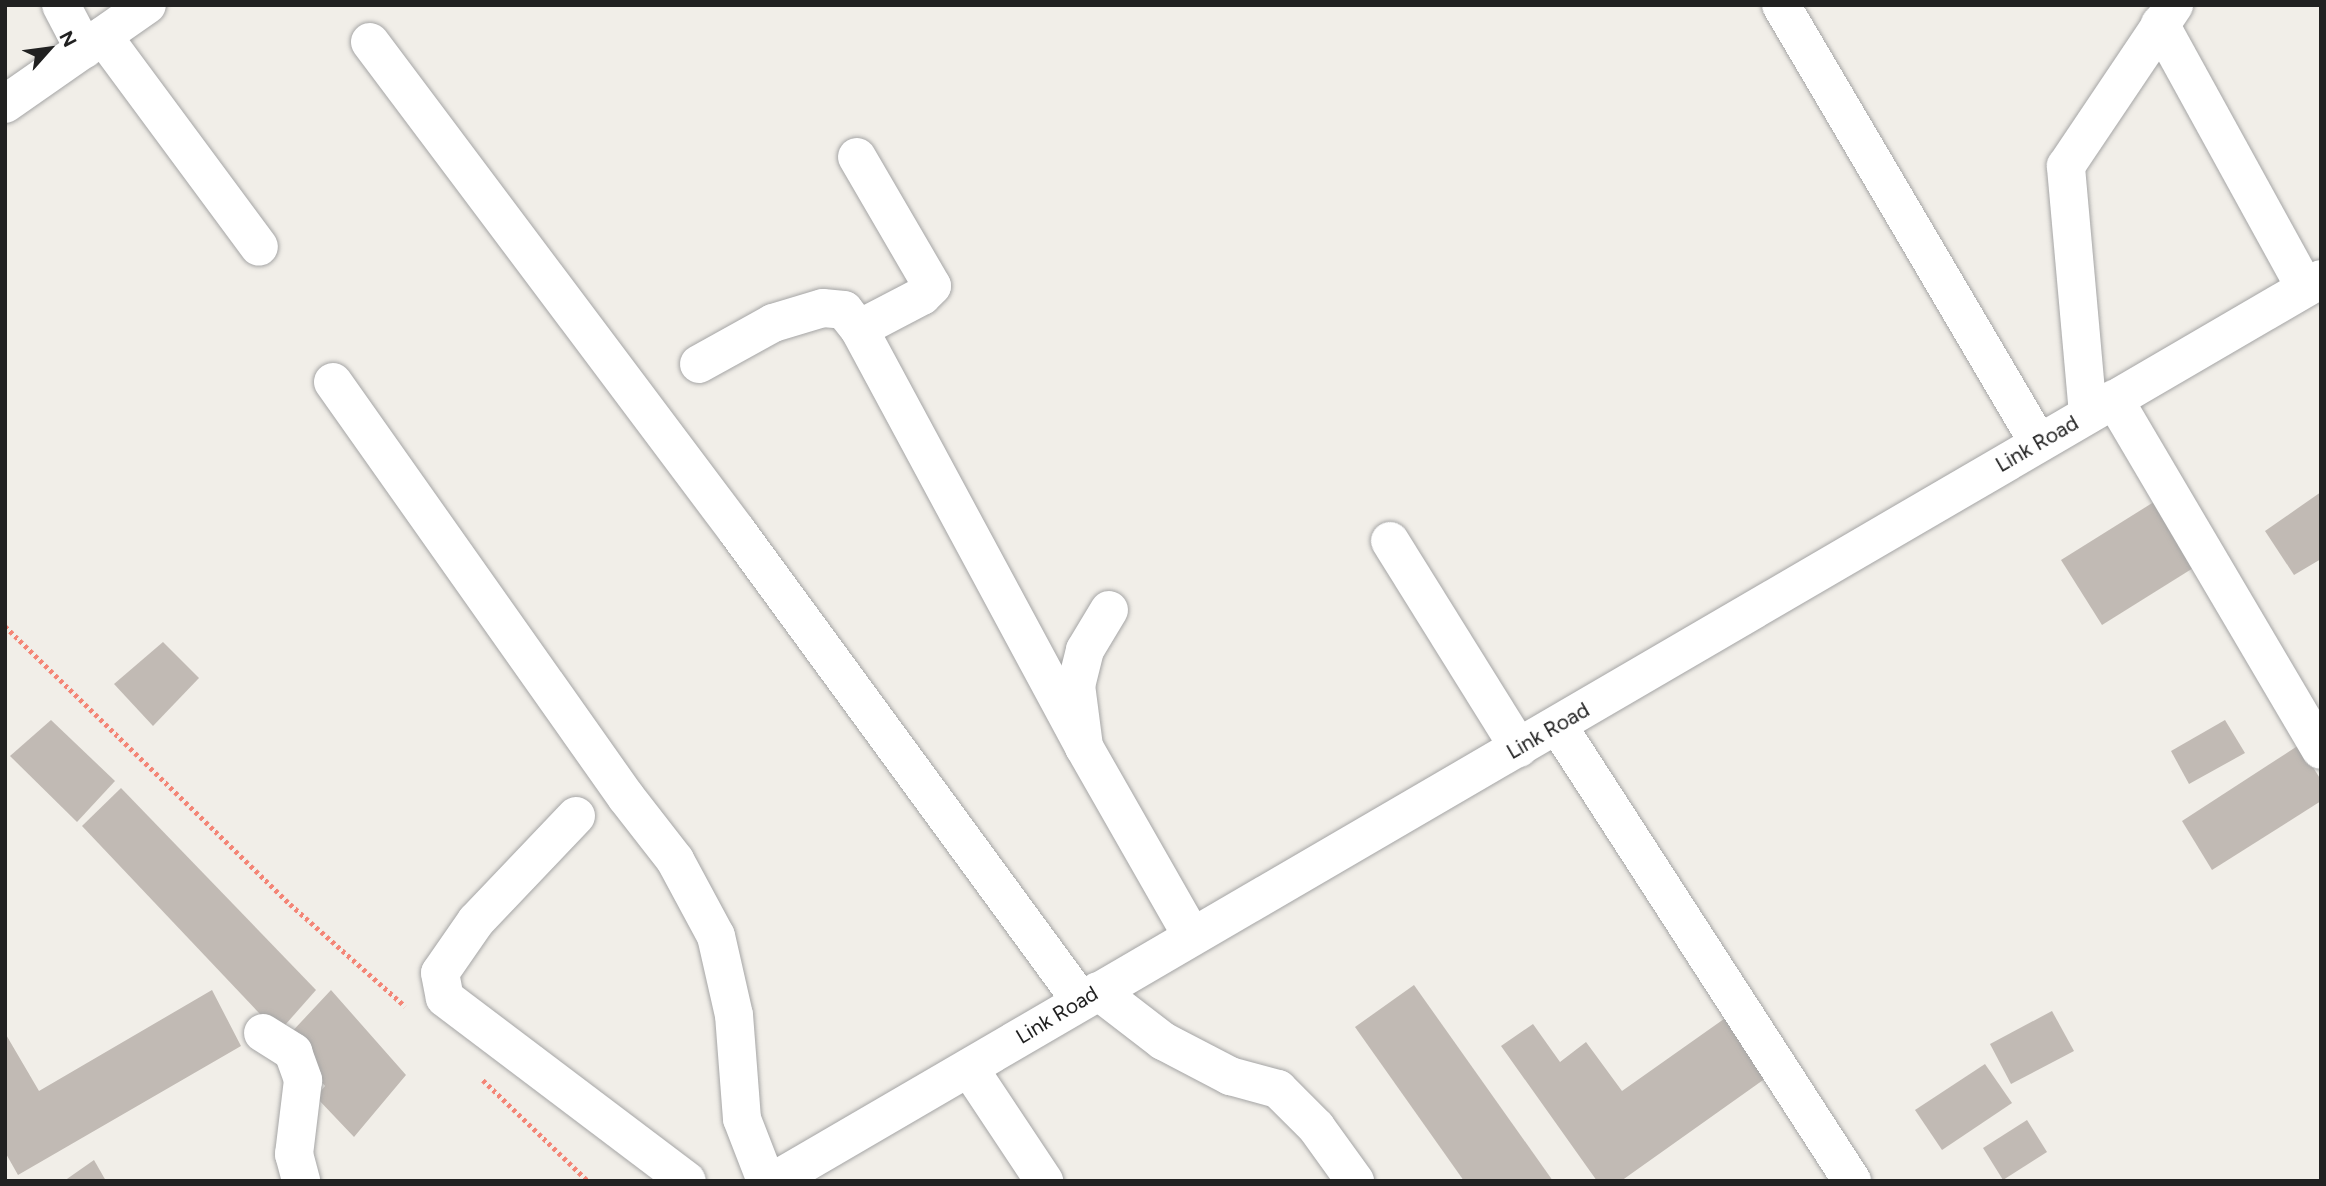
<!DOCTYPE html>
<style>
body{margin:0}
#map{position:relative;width:2326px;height:1186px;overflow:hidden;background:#f1eee8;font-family:Figtree,sans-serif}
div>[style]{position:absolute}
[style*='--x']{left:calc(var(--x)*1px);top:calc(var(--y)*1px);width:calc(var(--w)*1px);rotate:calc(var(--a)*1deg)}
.building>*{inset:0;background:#c1bab4}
.path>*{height:4.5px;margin-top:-2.25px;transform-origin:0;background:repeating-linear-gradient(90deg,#f48576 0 3.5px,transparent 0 7px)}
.roads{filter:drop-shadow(0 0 2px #a5a5a5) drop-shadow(0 0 2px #a5a5a5)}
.minor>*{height:38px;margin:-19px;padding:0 19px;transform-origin:19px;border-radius:19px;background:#fff}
span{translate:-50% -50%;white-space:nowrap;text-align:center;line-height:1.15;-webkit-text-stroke:7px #fff;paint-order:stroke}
.street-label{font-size:21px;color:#212121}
.frame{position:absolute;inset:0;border:7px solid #212121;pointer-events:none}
.north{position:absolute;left:14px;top:14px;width:70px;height:70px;-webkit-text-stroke:5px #fff;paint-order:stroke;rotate:62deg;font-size:19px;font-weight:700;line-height:28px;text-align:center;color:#212121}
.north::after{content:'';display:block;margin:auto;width:24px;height:32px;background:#212121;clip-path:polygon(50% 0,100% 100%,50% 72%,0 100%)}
</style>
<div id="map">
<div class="building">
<i style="clip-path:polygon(2321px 492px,2321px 559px,2294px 575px,2265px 531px)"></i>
<i style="clip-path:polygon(2157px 500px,2198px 565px,2102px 625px,2061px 560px)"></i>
<i style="clip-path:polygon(163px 642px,199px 678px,153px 726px,114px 684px)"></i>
<i style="clip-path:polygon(51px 720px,115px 781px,77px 822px,10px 756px)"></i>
<i style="clip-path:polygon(2225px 720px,2245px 753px,2189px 784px,2171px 751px)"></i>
<i style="clip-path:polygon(2299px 745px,2321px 780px,2321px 801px,2212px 870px,2182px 821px)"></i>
<i style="clip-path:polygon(121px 788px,316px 990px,278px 1033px,82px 826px)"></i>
<i style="clip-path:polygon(1414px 985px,1553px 1181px,1464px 1181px,1355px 1027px)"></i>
<i style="clip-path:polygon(212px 990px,241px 1046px,18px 1175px,5px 1152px,5px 1033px,39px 1091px)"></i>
<i style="clip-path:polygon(331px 990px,406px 1075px,354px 1137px,316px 1097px,325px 1086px,287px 1037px)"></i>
<i style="clip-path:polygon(2052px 1011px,2074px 1051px,2011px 1084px,1990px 1044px)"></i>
<i style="clip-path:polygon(1731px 1014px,1773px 1073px,1621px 1181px,1597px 1181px,1501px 1046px,1533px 1024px,1560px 1062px,1586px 1042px,1622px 1091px)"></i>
<i style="clip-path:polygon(1985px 1064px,2012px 1103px,1942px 1150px,1915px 1110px)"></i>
<i style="clip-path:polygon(2027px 1120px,2047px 1152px,2003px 1180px,1983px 1148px)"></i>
<i style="clip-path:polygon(94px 1160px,106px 1181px,64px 1181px)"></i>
</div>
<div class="path">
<i style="--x:5;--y:626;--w:398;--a:44.3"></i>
<i style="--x:290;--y:904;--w:154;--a:41.6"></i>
<i style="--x:483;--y:1080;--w:146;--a:43.9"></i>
</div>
<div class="roads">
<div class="minor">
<i style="--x:61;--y:5;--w:50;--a:62.4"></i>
<i style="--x:1781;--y:5;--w:507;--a:59.54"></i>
<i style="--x:2160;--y:24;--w:301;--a:61.2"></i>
<i style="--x:103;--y:36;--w:262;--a:53.5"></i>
<i style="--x:370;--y:42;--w:611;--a:53.11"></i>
<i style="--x:737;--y:531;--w:582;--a:53.8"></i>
<i style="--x:5;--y:104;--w:173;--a:-34.9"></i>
<i style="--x:857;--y:157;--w:149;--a:59.8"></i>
<i style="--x:932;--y:286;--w:14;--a:135"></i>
<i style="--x:922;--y:296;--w:71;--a:152.4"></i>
<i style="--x:699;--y:364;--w:85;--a:-29"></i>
<i style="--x:773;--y:323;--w:52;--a:-16.7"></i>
<i style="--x:823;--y:308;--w:21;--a:5"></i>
<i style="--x:844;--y:310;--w:24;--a:52"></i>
<i style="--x:859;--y:329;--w:475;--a:61.7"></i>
<i style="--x:333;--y:382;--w:508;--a:54.78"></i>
<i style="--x:626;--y:797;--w:80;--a:52.1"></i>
<i style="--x:675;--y:860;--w:86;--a:61.7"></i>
<i style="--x:716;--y:936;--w:81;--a:77.2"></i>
<i style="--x:734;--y:1015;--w:104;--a:85.6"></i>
<i style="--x:742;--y:1119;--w:66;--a:68.8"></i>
<i style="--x:2114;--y:399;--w:407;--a:59.5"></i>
<i style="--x:2088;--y:414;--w:249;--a:-95.1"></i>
<i style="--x:2066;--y:166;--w:194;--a:-56.1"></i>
<i style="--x:1390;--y:541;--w:244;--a:58.1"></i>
<i style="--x:1109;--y:610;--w:47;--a:121"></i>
<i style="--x:1085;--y:650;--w:36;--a:104"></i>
<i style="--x:1076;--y:685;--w:63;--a:82.6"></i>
<i style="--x:1084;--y:747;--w:218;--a:60.3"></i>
<i style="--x:1558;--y:726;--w:542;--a:57.13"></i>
<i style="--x:576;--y:816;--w:145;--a:133.6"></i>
<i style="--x:476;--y:921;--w:63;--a:124.7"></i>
<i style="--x:440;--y:973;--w:25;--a:79"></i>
<i style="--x:445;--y:998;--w:303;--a:37.1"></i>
<i style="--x:1098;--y:991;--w:82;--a:37.6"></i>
<i style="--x:1163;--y:1041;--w:76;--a:27.6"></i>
<i style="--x:1230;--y:1076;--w:50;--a:15.2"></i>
<i style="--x:1278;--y:1089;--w:54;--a:45"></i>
<i style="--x:1316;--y:1127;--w:67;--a:54.2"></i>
<i style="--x:263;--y:1033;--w:36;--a:32"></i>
<i style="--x:293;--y:1052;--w:30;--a:70"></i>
<i style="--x:303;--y:1080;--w:75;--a:96.9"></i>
<i style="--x:294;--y:1154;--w:28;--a:75"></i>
<i style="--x:969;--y:1068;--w:136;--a:56.4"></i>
<i style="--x:774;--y:1181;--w:1791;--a:-30.24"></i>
</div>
</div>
<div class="street-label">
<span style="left:2037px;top:444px;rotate:-30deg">Link Road</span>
<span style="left:1548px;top:731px;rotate:-30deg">Link Road</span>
<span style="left:1057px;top:1015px;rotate:-31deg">Link Road</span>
</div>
<div class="frame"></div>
<div class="north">N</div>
</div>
